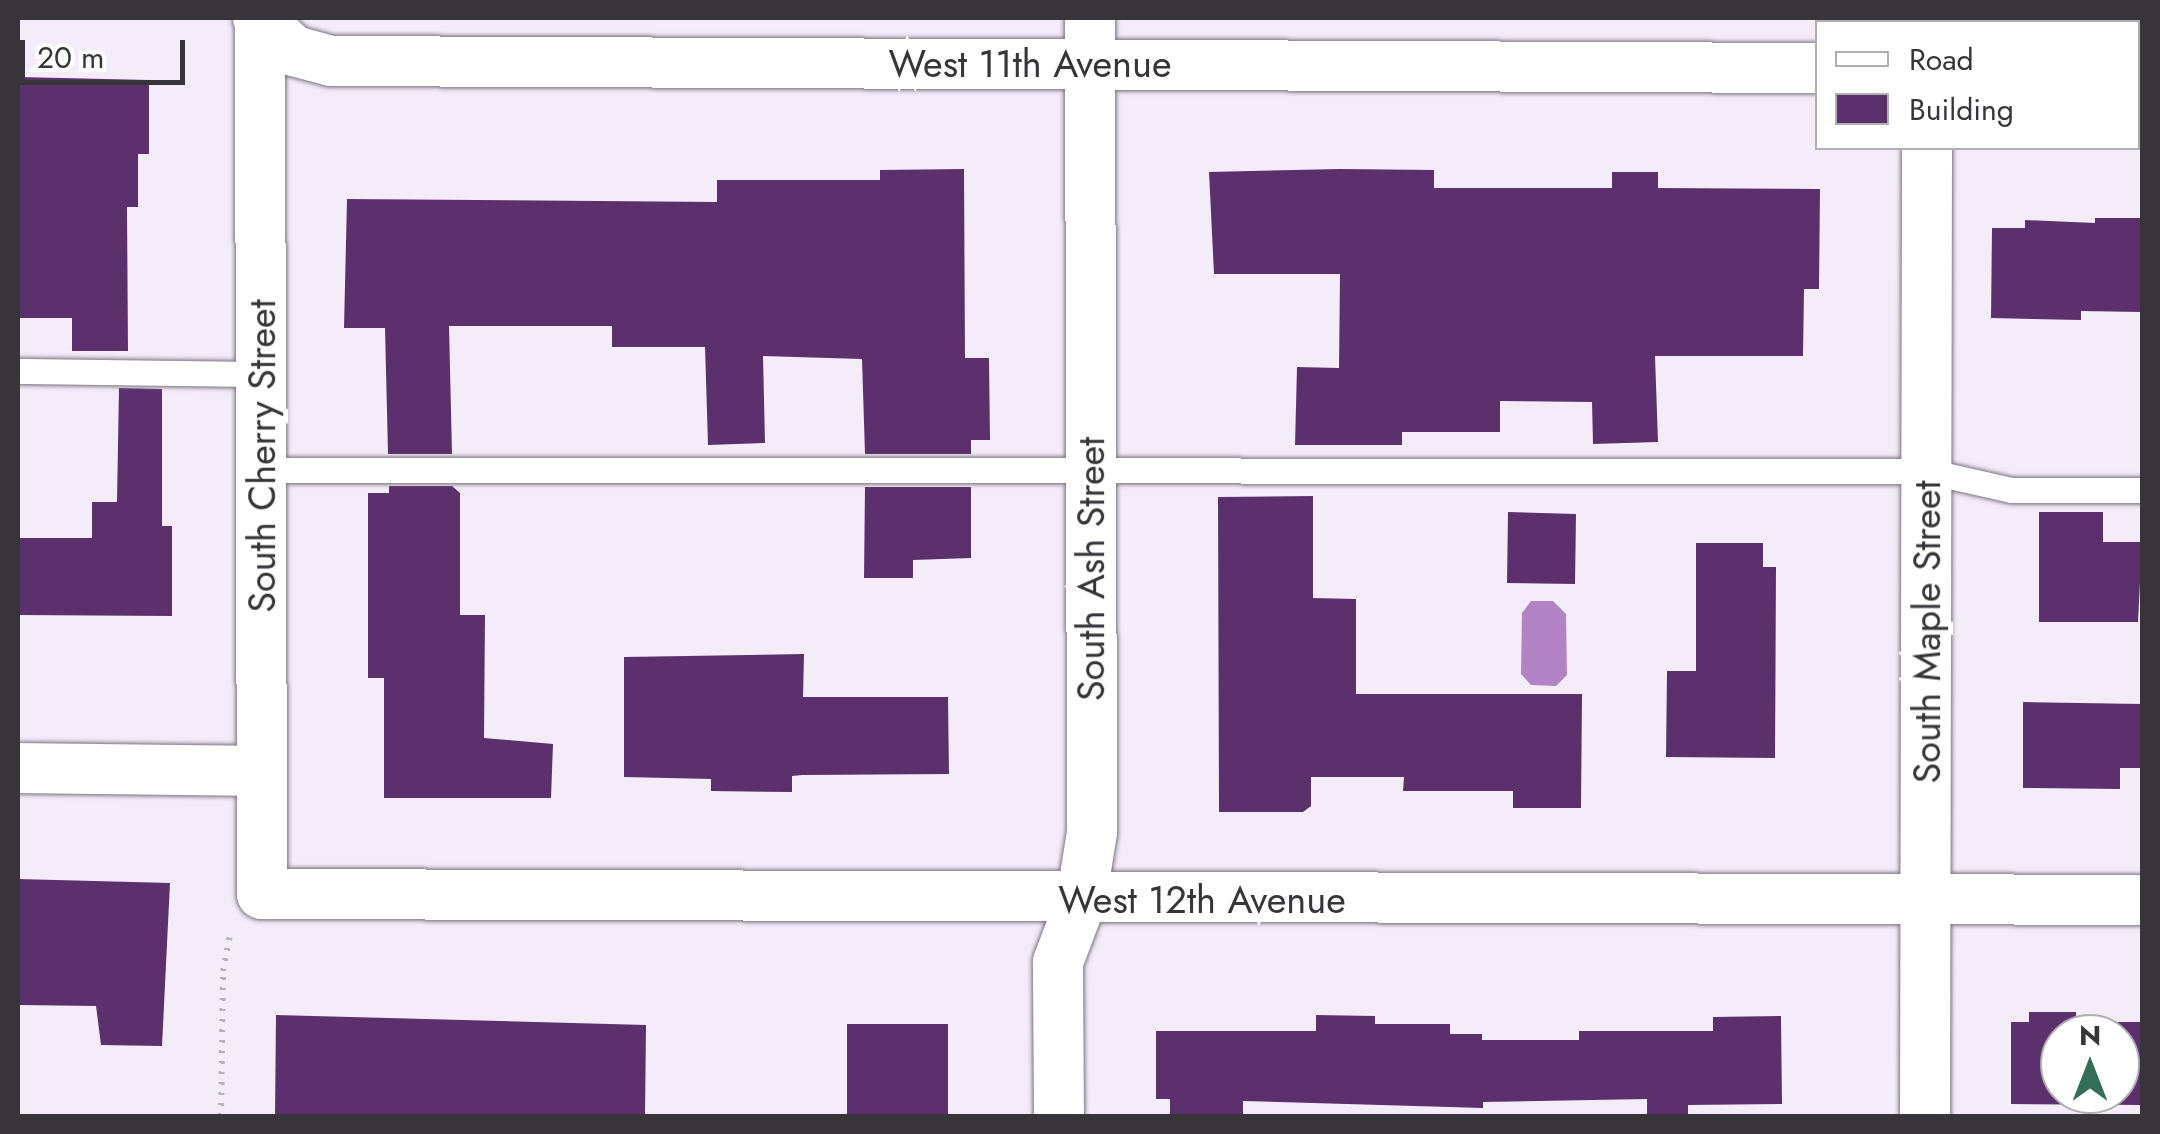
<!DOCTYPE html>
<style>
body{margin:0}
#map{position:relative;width:2160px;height:1134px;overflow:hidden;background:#f5ecf9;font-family:Jost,sans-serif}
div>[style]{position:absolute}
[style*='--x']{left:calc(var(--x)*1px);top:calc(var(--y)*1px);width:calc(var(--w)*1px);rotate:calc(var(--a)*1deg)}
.water>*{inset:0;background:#b284c6}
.building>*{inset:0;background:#5b306c}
.path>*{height:6px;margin-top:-3px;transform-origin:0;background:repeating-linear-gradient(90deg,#b8b1bb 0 2.5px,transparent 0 10.5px)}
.roads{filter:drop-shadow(0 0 2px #7c7480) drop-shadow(0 0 2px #7c7480)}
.service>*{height:25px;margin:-12.5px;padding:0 12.5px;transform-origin:12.5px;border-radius:12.5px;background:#fff}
.minor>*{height:50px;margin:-25px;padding:0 25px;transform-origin:25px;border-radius:25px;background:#fff}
span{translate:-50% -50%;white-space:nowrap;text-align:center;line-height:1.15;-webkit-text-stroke:10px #fff;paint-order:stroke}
.street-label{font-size:38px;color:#38353a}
.frame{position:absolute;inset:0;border:20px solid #38353a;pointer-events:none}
.legend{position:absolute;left:1815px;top:20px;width:325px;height:130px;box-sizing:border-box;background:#fff;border:2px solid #afaeb0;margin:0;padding:12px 18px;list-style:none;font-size:30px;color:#38353a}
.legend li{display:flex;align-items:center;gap:20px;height:50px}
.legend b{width:50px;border:2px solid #afaeb0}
.north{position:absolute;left:2040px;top:1014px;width:100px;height:100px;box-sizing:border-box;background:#fff;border:2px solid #afaeb0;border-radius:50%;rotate:0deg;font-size:28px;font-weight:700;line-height:40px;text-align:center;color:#38353a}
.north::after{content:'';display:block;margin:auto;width:35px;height:45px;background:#346e57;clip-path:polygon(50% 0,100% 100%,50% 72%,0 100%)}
.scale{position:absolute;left:20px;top:40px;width:165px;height:45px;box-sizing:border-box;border:5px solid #38353a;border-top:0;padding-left:12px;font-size:30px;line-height:35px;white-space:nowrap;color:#38353a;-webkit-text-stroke:8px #fff;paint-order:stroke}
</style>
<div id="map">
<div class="water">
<i style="clip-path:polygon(1531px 601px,1553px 601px,1566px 614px,1567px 675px,1556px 686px,1531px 685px,1521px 674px,1522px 613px)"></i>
</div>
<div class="building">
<i style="clip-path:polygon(18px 77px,149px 80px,149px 154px,138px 154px,138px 207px,127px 207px,128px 351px,72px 351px,72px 318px,18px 318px)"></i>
<i style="clip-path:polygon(964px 169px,965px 358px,989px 358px,990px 440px,971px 440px,971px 454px,865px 454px,862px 359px,763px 356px,765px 443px,708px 445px,705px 347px,612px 347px,612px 326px,449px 326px,452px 454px,388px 454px,385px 328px,344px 328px,347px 199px,717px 202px,717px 180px,880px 180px,880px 170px)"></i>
<i style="clip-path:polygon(1340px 169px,1434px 170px,1434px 188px,1612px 188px,1612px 172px,1658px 172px,1658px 188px,1820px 189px,1819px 289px,1804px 289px,1803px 356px,1655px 356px,1658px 442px,1593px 444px,1592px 402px,1500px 401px,1500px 432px,1402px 432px,1402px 445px,1295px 445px,1297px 367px,1339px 368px,1340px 274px,1214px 274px,1209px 172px)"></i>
<i style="clip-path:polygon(2095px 218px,2142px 218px,2141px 312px,2081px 311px,2081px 320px,1991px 318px,1992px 228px,2025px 228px,2025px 220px,2095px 223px)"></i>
<i style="clip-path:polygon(119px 388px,162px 389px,162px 526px,172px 526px,172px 616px,18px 615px,18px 538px,92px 538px,92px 502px,117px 502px)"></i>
<i style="clip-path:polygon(389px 486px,452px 486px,460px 493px,460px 615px,485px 615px,484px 738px,553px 744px,551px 798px,384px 798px,384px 678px,368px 678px,368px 493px,389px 493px)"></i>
<i style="clip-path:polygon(865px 487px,971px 487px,971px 558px,913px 560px,913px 578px,864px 578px)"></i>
<i style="clip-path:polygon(1313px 496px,1313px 598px,1356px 599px,1356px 694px,1582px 694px,1581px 808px,1513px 808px,1513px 791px,1403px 791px,1404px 777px,1311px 777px,1311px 806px,1303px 812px,1219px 812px,1218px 497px)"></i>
<i style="clip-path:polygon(1508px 512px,1576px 514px,1575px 584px,1507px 583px)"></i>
<i style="clip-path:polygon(2039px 512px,2103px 512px,2103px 542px,2142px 542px,2138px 622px,2039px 622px)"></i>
<i style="clip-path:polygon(1696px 543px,1763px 543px,1763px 567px,1776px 567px,1775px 758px,1666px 757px,1667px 671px,1696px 671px)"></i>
<i style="clip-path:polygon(804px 654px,803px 697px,948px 697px,949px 774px,802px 775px,792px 776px,792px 792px,711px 791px,711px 779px,624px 777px,624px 657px)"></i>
<i style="clip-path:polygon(2023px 702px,2142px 704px,2142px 768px,2120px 768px,2120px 789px,2023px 788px)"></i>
<i style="clip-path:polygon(18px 879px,170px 883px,162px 1046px,101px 1045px,96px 1006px,18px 1005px)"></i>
<i style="clip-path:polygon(evenodd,2029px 1012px,2076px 1012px,2076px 1022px,2142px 1022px,2142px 1105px,2011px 1104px,2011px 1022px,2029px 1022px,2029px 1012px,2060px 1034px,2120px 1034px,2120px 1094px,2060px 1094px,2060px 1034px)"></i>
<i style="clip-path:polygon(276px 1015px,646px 1025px,645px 1116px,275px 1116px)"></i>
<i style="clip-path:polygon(1316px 1015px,1375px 1016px,1375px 1024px,1450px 1024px,1450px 1034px,1482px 1034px,1482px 1040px,1579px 1040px,1579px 1031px,1713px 1031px,1713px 1017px,1781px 1016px,1782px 1104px,1688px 1105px,1688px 1116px,1647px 1116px,1647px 1099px,1483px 1102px,1483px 1108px,1243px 1101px,1243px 1116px,1170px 1116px,1170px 1099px,1156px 1099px,1156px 1031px,1316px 1031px)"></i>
<i style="clip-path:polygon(847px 1024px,948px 1024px,948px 1116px,847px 1116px)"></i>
</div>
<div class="path">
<i style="--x:221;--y:1116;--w:145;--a:-89.2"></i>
<i style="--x:223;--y:971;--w:38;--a:-79"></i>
</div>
<div class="roads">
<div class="service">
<i style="--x:18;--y:371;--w:244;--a:0.7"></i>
<i style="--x:262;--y:470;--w:1665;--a:0.03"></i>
<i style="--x:1927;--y:471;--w:86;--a:12.7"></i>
<i style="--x:2011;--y:490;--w:131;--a:0"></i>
</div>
<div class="minor">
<i style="--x:258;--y:18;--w:49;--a:42.5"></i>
<i style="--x:294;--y:51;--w:39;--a:15"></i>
<i style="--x:332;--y:61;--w:1486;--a:0.27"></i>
<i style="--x:260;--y:18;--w:876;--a:89.87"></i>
<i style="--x:262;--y:894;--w:1880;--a:0.18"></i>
<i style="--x:1927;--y:18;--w:4;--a:90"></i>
<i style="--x:2138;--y:86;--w:4;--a:0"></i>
<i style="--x:18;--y:768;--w:243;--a:0.7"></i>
<i style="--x:1059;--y:1116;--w:154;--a:-90.4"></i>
<i style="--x:1058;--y:962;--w:65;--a:-69.3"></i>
<i style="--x:1081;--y:901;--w:70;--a:-80.9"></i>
<i style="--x:1092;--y:832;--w:814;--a:-90.14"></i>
<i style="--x:1925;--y:1116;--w:968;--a:-89.88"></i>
</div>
</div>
<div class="street-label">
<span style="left:1030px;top:64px">West 11th Avenue</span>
<span style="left:262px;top:456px;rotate:-90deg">South Cherry Street</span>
<span style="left:1091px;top:569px;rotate:-90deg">South Ash Street</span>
<span style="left:1927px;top:632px;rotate:-90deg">South Maple Street</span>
<span style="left:1202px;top:900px">West 12th Avenue</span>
</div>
<div class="frame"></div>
<ul class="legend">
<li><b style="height:12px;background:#fff"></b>Road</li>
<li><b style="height:28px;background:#5b306c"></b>Building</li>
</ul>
<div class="north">N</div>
<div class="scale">20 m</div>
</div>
